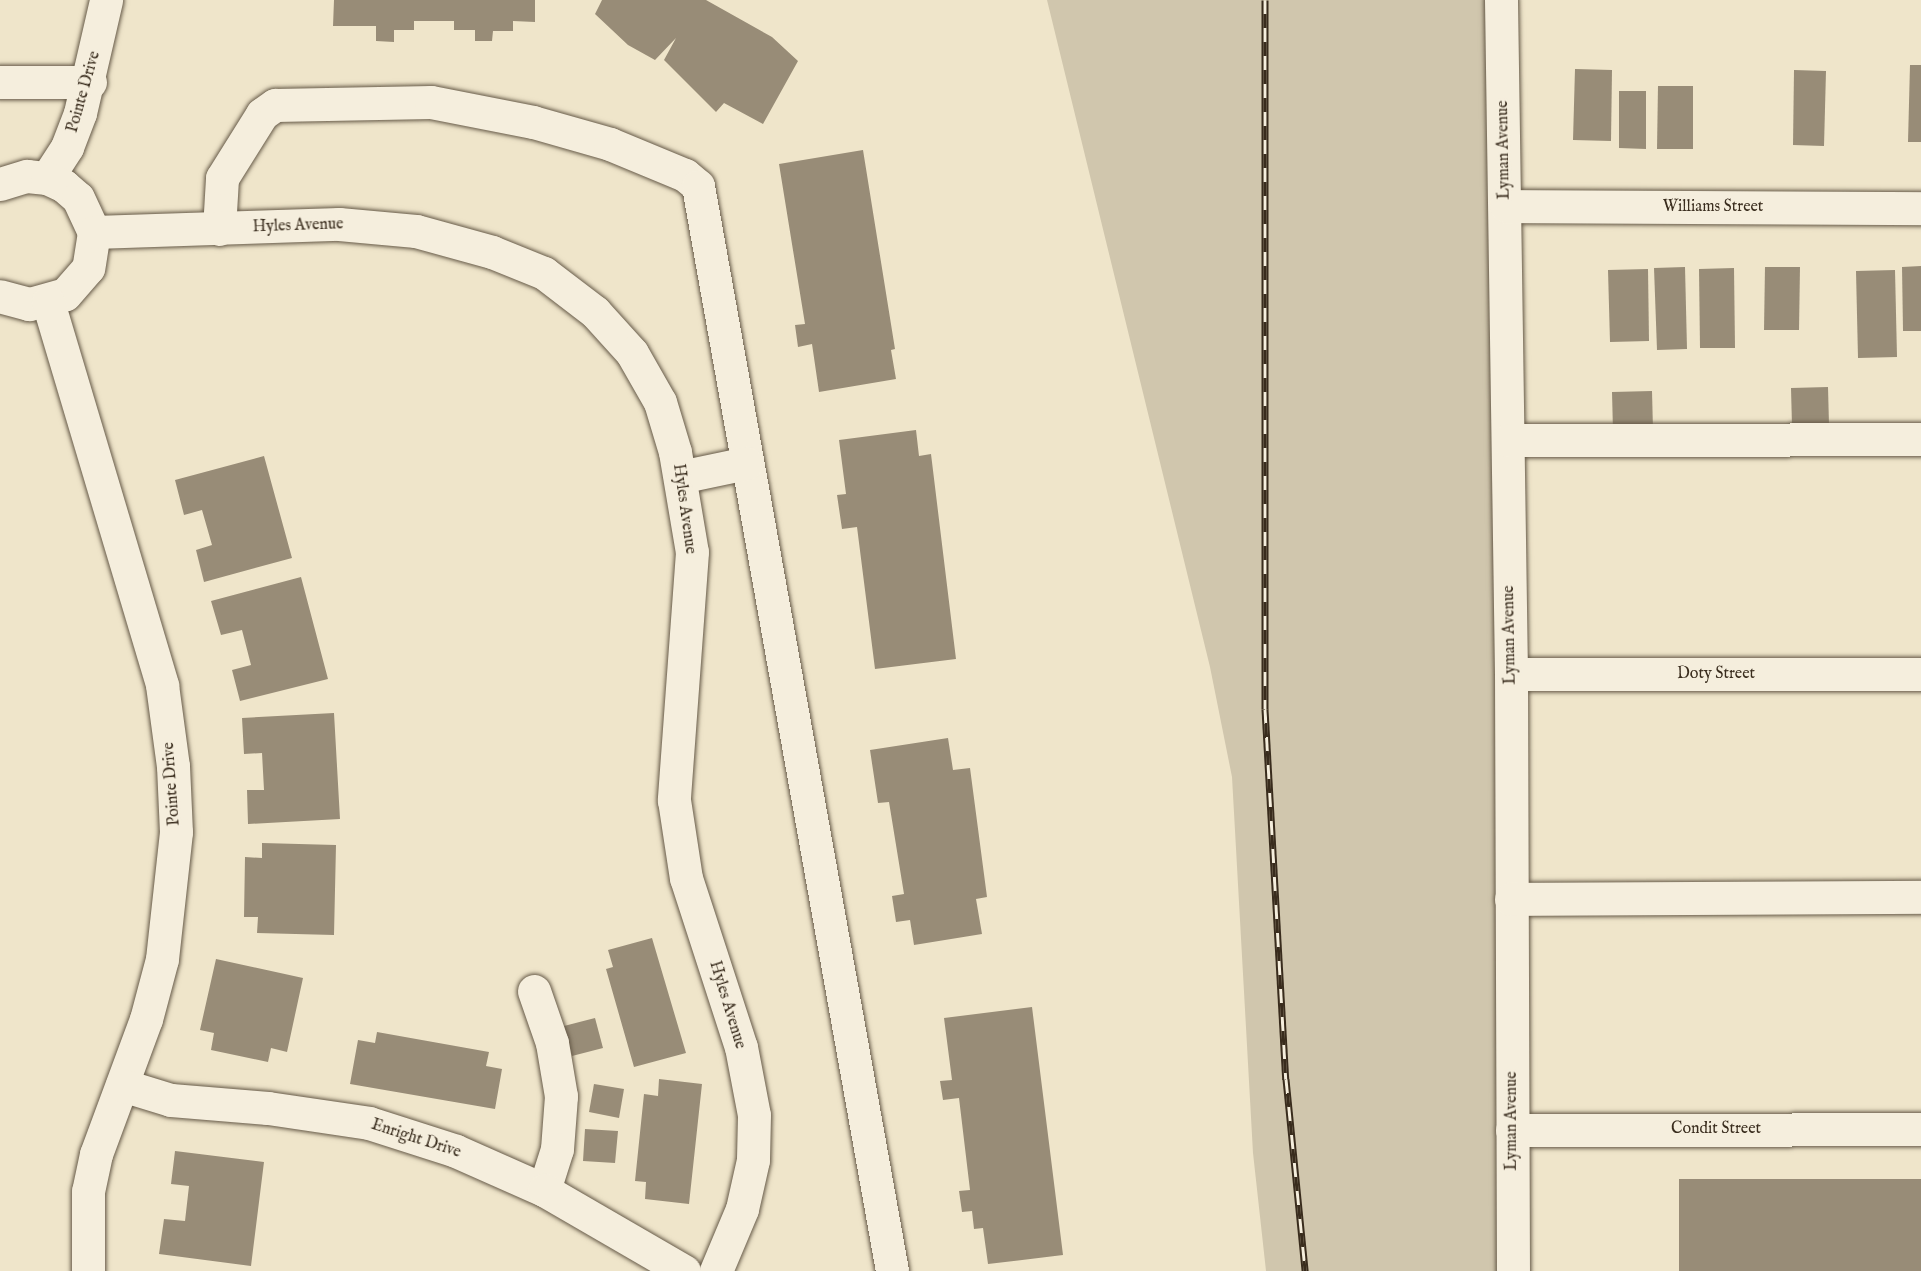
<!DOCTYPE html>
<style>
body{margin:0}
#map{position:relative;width:1921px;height:1271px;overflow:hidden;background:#efe5ca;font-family:"IM FELL English",serif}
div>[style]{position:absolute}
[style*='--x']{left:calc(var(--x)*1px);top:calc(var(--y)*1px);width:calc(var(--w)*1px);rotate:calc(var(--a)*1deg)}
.green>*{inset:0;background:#d0c6ad}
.building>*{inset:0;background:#988c77}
.roads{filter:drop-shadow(0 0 2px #665a48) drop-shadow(0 0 2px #665a48)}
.minor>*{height:33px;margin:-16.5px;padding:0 16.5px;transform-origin:16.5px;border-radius:16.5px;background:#f5eedd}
.rail>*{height:7px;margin-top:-3.5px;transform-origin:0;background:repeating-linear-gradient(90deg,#f5eedd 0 14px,#392c1d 0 28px);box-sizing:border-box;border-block:2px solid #392c1d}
span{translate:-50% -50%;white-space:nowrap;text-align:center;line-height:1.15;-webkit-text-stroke:4.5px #f5eedd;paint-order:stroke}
.street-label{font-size:16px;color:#392c1d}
</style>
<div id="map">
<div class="green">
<i style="clip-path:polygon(1047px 0,1501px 0,1511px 1271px,1266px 1271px,1253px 1153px,1232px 777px,1210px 667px)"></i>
</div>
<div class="building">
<i style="clip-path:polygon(334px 0,535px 0,535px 22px,513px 21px,513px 31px,493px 31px,492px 41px,475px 41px,475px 30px,454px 30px,454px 21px,414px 21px,414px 30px,394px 30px,394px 42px,376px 41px,376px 26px,333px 26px)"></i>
<i style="clip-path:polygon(602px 0,706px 0,772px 37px,798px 61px,763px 124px,724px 103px,716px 112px,664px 60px,676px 38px,655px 60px,628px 45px,595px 14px)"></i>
<i style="clip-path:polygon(1910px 65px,1921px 65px,1921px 142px,1908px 142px)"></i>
<i style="clip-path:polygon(1575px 69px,1612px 70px,1611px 141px,1573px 140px)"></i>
<i style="clip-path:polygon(1794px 70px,1826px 71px,1824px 146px,1793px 145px)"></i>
<i style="clip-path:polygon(1658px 86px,1693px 86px,1693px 149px,1657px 149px)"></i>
<i style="clip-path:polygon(1619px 91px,1646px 91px,1646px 149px,1619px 148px)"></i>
<i style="clip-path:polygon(863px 150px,895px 349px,891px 350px,896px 379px,819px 392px,812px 344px,798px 347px,795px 325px,805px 324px,779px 164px)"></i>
<i style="clip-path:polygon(1921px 266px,1921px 331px,1903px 331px,1902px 267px)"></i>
<i style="clip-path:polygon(1685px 267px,1687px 349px,1657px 350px,1654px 268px)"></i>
<i style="clip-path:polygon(1765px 267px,1800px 267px,1799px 330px,1764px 330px)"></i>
<i style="clip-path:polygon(1734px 268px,1735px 348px,1700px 348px,1699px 269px)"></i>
<i style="clip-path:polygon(1648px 269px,1649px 341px,1610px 342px,1608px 270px)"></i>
<i style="clip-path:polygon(1895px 270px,1897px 357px,1858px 358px,1856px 271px)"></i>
<i style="clip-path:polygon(1828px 387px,1829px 425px,1792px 426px,1791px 388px)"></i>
<i style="clip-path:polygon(1652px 391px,1653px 430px,1613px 431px,1612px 392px)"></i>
<i style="clip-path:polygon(916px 430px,919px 456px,931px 454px,956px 659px,875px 669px,857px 527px,842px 529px,837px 495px,846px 494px,839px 440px)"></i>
<i style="clip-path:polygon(264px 456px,292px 558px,204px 582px,196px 550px,212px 545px,202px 510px,184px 515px,175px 480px)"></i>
<i style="clip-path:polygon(301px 577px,328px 679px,240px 701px,232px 670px,251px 665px,242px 630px,221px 635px,211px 601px)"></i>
<i style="clip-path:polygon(334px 713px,340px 819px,248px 824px,247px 790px,264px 790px,262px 753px,244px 754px,242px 718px)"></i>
<i style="clip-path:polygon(948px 738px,953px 770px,970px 768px,987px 897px,976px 899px,982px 934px,914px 945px,910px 920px,896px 922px,892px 896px,904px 894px,889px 802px,878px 803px,870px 750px)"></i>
<i style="clip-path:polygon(262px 843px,336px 845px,334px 935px,257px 933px,258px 917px,244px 917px,245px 857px,262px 858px)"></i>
<i style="clip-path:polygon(652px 938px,686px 1053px,634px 1067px,606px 969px,613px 967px,608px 950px)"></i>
<i style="clip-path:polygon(216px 959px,303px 978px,287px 1052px,271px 1048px,268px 1062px,211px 1050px,214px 1033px,200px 1030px)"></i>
<i style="clip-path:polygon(1032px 1007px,1063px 1255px,988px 1264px,983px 1228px,974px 1229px,972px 1211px,962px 1212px,959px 1191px,970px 1190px,959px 1098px,943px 1100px,940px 1081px,952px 1080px,944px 1018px)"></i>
<i style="clip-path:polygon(595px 1018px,603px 1048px,572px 1056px,564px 1026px)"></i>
<i style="clip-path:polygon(377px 1032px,489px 1052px,486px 1066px,502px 1069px,495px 1109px,350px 1084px,358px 1040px,375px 1043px)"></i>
<i style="clip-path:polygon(659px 1079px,702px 1084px,689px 1204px,645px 1199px,646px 1182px,635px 1181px,644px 1094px,658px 1096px)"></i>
<i style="clip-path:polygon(594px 1084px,624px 1089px,619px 1118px,589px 1112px)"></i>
<i style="clip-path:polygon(585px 1129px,618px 1131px,615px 1163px,583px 1161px)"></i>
<i style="clip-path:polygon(175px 1151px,264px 1162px,251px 1266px,159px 1254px,164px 1219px,185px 1221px,189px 1186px,171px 1184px)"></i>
<i style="clip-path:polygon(1679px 1179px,1921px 1179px,1921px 1271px,1679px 1271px)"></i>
</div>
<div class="roads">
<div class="minor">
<i style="--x:1501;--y:0;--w:674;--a:89.15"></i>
<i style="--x:1511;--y:674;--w:597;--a:89.81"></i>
<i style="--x:0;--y:82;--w:90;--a:0"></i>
<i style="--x:47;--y:178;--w:37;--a:-57"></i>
<i style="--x:67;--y:147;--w:36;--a:-69"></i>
<i style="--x:80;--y:113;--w:116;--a:-77"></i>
<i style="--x:0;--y:184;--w:28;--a:-17"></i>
<i style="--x:27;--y:176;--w:20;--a:6"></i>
<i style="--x:47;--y:178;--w:19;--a:25"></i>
<i style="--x:64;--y:186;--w:18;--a:41"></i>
<i style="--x:78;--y:198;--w:38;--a:65"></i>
<i style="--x:94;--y:232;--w:36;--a:99"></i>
<i style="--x:88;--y:268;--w:35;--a:131"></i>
<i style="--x:65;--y:294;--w:37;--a:164"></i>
<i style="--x:29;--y:304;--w:30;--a:-165"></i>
<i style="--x:1506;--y:206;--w:415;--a:0.3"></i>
<i style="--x:219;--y:229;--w:51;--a:-86.6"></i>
<i style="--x:222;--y:178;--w:75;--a:-58"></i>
<i style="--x:262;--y:114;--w:16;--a:-35"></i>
<i style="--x:275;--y:105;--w:156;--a:-1.1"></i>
<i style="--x:431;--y:102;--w:104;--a:11.1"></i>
<i style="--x:533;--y:122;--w:80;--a:15.9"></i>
<i style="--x:610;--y:144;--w:81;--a:22.5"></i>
<i style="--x:685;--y:175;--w:17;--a:40"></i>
<i style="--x:698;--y:186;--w:1102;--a:79.86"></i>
<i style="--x:94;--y:232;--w:245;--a:-1.9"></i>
<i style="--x:339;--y:224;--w:77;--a:5.2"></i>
<i style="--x:416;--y:231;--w:79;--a:15.4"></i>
<i style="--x:492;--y:252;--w:56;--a:22"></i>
<i style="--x:544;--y:273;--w:64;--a:37.4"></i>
<i style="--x:595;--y:312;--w:55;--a:47.9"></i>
<i style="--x:632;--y:353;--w:56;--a:60.3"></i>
<i style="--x:660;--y:402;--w:52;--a:73.3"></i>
<i style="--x:675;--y:452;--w:101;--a:80.4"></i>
<i style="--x:692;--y:552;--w:249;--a:94.2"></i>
<i style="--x:674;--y:800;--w:79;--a:81.3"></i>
<i style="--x:686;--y:878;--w:178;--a:72"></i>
<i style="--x:741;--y:1047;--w:69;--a:79.2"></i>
<i style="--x:754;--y:1115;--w:45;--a:91.3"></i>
<i style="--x:753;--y:1160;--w:50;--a:102.7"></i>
<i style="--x:742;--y:1209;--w:67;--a:112.8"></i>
<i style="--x:48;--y:302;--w:400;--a:73.4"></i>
<i style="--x:162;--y:685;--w:82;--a:82.3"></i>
<i style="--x:173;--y:766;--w:66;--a:87.4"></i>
<i style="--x:176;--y:832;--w:128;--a:96.3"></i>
<i style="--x:162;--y:959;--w:62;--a:104.9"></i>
<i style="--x:146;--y:1019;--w:144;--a:110.3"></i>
<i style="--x:96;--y:1154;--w:38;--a:102"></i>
<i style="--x:88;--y:1191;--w:80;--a:90"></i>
<i style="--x:1508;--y:440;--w:413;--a:-0.1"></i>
<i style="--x:680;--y:477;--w:68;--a:-11.8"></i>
<i style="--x:1511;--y:674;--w:410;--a:0"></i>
<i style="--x:1511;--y:899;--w:410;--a:-0.3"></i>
<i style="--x:534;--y:991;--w:55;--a:70.9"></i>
<i style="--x:552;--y:1043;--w:54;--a:80.4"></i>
<i style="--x:561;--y:1096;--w:53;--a:94.3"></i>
<i style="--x:557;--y:1149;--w:43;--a:107.6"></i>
<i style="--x:122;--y:1085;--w:51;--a:17"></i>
<i style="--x:171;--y:1100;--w:97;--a:4.7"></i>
<i style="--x:268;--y:1108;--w:102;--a:8.4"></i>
<i style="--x:369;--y:1123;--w:91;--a:17.8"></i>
<i style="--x:456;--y:1151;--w:96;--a:23.9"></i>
<i style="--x:544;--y:1190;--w:162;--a:30.1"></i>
<i style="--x:1512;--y:1130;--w:409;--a:-0.1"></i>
</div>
</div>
<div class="rail">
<i style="--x:1265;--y:0;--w:709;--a:90"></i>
<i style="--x:1265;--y:709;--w:371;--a:86.8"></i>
<i style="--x:1286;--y:1079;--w:193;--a:84.3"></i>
</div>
<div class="street-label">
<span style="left:84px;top:92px;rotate:-74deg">Pointe Drive</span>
<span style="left:1504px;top:150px;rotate:-91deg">Lyman Avenue</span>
<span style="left:1713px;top:207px">Williams Street</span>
<span style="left:298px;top:226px;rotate:-2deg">Hyles Avenue</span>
<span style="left:684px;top:509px;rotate:82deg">Hyles Avenue</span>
<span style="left:1510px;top:635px;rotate:-91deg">Lyman Avenue</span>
<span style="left:1716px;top:674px">Doty Street</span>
<span style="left:172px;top:784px;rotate:-94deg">Pointe Drive</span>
<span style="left:727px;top:1005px;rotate:73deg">Hyles Avenue</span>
<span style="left:1512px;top:1121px;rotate:-90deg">Lyman Avenue</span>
<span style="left:1716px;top:1129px">Condit Street</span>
<span style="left:416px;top:1139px;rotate:18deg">Enright Drive</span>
</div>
</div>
